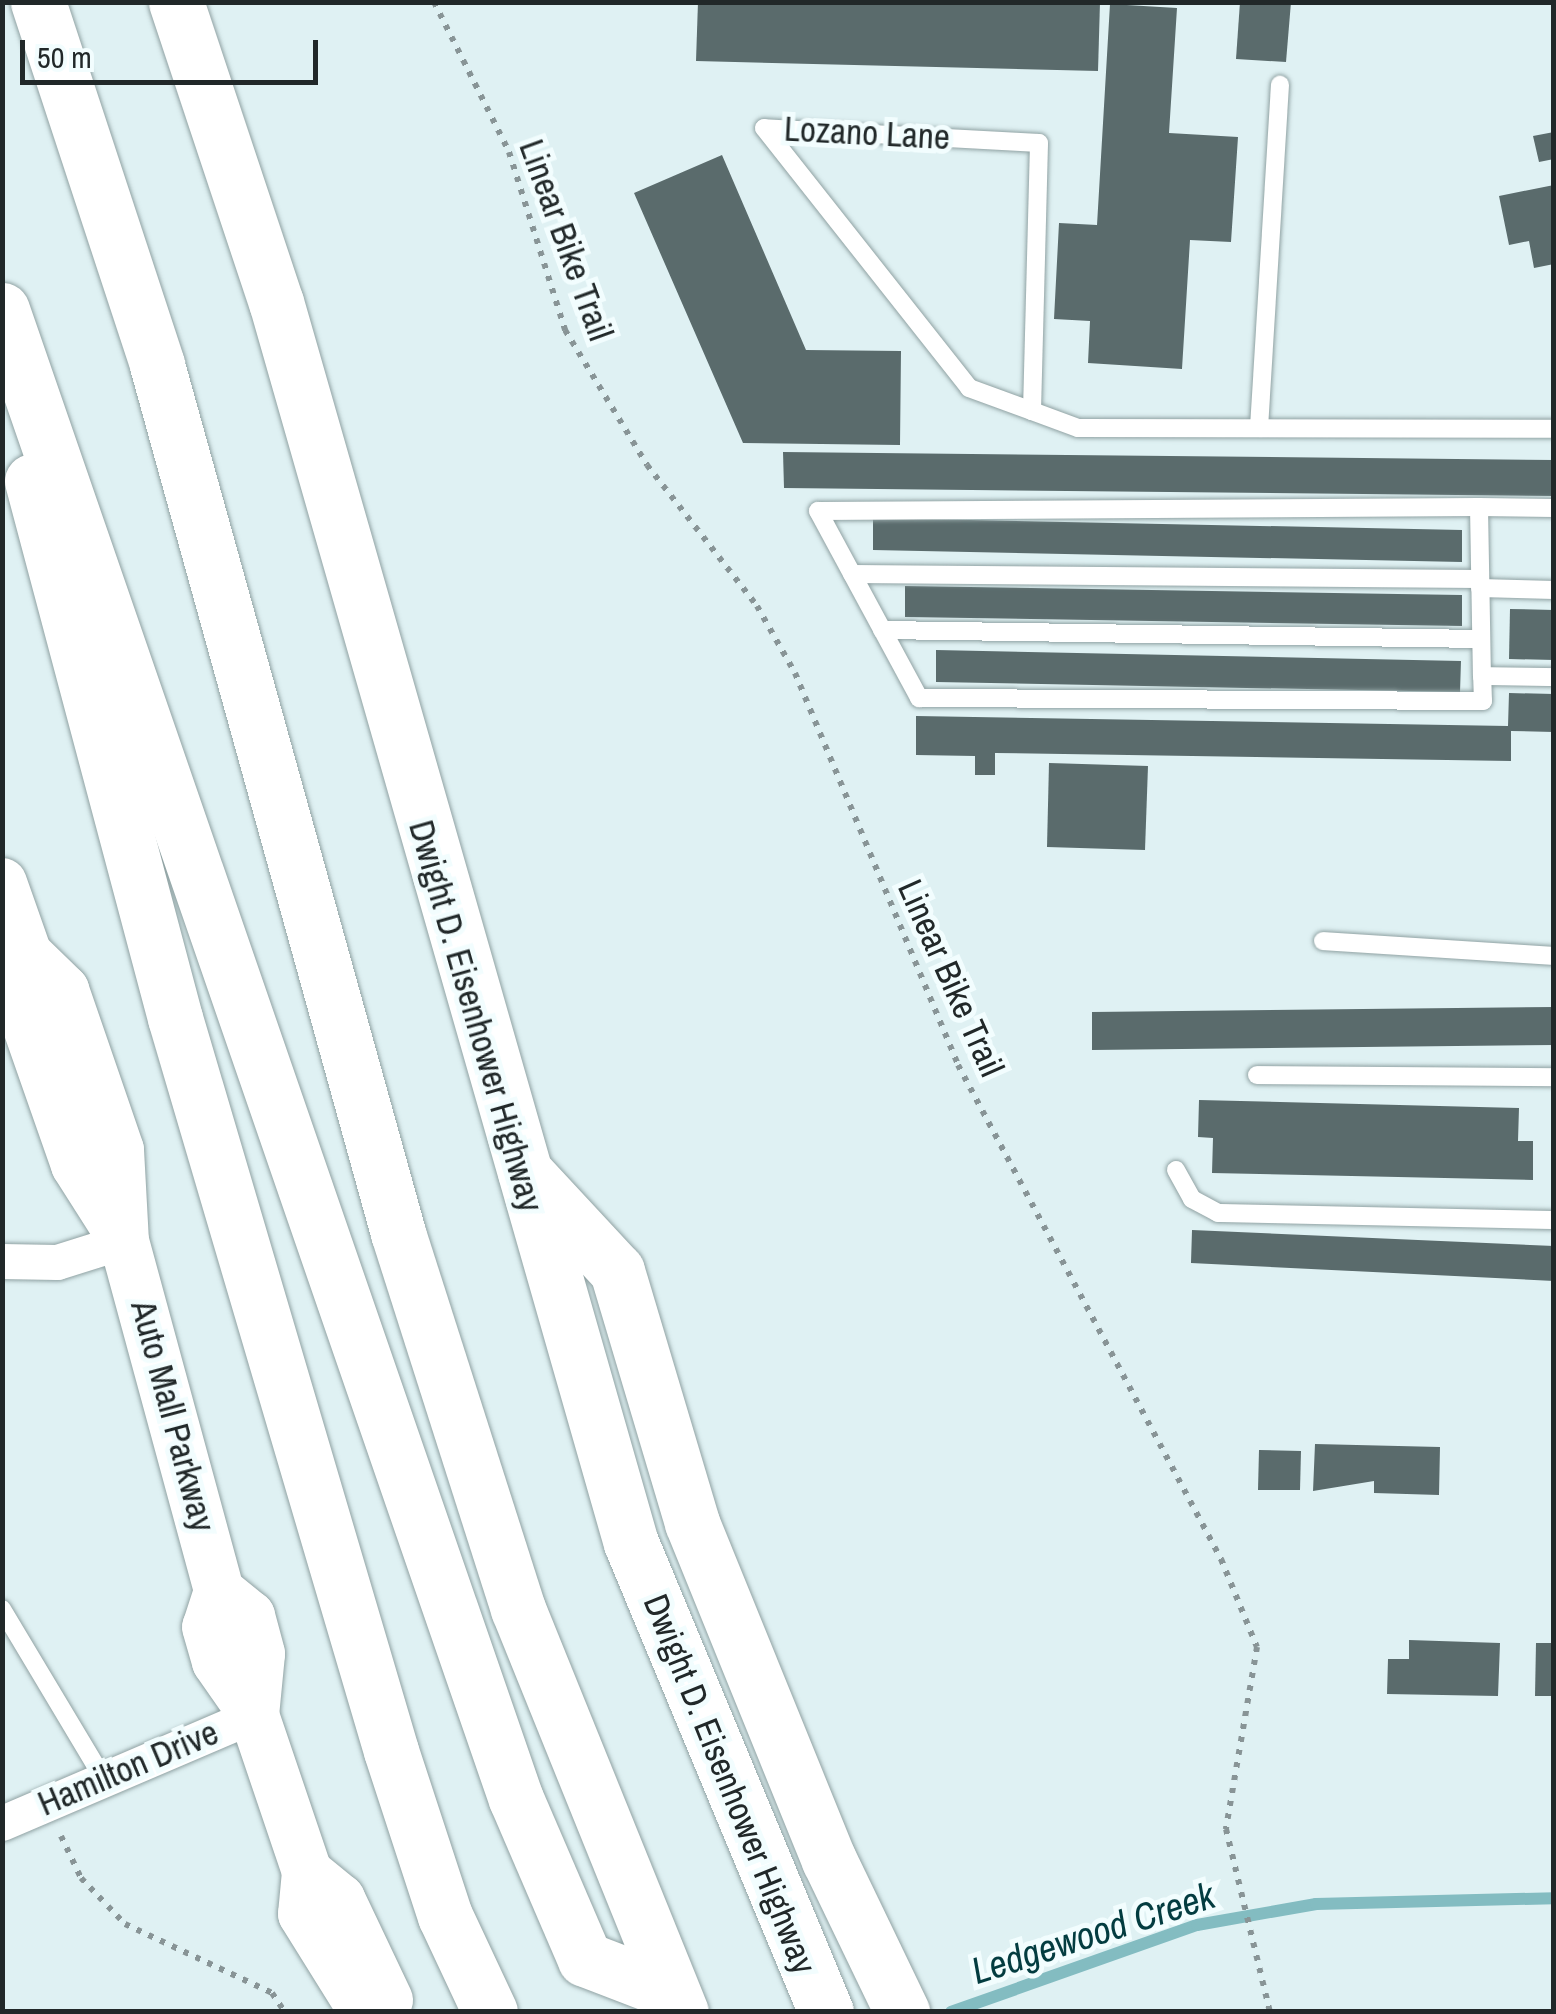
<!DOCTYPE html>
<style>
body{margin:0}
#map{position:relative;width:1556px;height:2014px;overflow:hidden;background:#dff1f3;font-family:"Archivo Narrow",sans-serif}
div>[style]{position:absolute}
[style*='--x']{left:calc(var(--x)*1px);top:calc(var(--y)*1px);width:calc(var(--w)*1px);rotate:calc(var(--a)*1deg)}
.stream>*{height:12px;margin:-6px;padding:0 6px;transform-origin:6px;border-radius:6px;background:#83bcc1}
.building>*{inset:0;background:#5a6b6c}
.path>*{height:6px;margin-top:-3px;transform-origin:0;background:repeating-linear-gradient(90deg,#889496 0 5px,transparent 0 13px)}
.roads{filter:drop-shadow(0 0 2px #90a2a3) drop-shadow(0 0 2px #90a2a3)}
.lane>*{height:18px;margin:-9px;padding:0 9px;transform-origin:9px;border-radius:9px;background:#fff}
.street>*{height:35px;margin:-17.5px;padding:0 17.5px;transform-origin:17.5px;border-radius:17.5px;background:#fff}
.secondary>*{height:50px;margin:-25px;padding:0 25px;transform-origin:25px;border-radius:25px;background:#fff}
.highway>*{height:55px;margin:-27.5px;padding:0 27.5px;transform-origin:27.5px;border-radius:27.5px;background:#fff}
span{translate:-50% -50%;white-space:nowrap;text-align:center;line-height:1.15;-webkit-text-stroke:10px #f2fdfe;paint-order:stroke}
.street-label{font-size:35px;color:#212829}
.water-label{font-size:38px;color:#033c40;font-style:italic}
.frame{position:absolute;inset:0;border:5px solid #212829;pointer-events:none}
.scale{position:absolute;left:20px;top:40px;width:298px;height:45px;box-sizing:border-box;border:5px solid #212829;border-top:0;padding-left:12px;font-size:30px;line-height:35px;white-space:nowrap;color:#212829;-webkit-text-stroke:8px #f2fdfe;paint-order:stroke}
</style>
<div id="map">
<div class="stream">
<i style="--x:951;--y:2012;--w:261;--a:-19.5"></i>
<i style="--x:1197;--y:1925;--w:121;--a:-10"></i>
<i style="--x:1316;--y:1904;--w:238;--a:-1.4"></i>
</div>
<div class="building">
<i style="clip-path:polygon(698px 2px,1100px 2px,1098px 71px,696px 61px)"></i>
<i style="clip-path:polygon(1240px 2px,1291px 2px,1286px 62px,1236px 59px)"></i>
<i style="clip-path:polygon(1110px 4px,1177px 8px,1169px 133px,1238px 137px,1231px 242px,1190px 240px,1182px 369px,1088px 363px,1090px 321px,1054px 319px,1059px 223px,1097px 225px)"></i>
<i style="clip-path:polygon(1554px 132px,1554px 159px,1539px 162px,1533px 136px)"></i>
<i style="clip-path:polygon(722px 155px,806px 350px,901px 351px,900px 445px,743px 443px,634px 193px)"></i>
<i style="clip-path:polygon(1554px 185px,1554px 264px,1534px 268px,1529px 241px,1509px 245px,1499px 196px)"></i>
<i style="clip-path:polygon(783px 452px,1554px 460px,1554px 496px,784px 488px)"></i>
<i style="clip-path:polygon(873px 518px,1462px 530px,1462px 562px,873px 550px)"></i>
<i style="clip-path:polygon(905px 586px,1462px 595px,1462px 626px,905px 617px)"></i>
<i style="clip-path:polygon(1510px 609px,1554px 610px,1554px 660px,1509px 659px)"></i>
<i style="clip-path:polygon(936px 650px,1461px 661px,1460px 692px,936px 682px)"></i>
<i style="clip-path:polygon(1509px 693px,1554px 694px,1554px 732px,1511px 731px,1511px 761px,995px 753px,995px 775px,975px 775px,975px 756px,916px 755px,916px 716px,1508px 726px)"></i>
<i style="clip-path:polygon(1049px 763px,1148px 766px,1145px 850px,1047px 847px)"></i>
<i style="clip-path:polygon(1554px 1007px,1554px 1045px,1092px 1050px,1092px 1012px)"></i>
<i style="clip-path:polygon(1199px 1100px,1519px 1108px,1518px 1141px,1533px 1141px,1533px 1180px,1212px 1173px,1213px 1138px,1198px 1137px)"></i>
<i style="clip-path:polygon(1192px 1230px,1554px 1246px,1554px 1281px,1191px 1263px)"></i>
<i style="clip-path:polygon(1315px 1444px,1440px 1447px,1439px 1495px,1374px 1493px,1374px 1481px,1313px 1491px)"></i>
<i style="clip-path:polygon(1259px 1450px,1301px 1451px,1300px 1490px,1258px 1490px)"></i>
<i style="clip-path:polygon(1409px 1640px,1500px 1643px,1498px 1696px,1387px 1694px,1388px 1659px,1409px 1659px)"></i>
<i style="clip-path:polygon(1536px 1643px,1554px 1643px,1554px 1696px,1535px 1696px)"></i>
</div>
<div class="path">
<i style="--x:434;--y:2;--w:168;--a:63.4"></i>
<i style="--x:509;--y:152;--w:187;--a:72.5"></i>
<i style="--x:565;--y:330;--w:158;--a:58.7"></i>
<i style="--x:647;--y:465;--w:179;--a:52"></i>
<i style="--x:757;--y:606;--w:77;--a:60.4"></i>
<i style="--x:795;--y:673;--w:425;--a:67.4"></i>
<i style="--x:958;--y:1065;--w:560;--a:61.97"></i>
<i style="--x:1221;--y:1559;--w:95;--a:67.8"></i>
<i style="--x:1257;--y:1647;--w:185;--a:99.7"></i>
<i style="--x:1226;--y:1829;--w:188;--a:76.5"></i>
<i style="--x:61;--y:1836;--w:47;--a:64.5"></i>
<i style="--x:81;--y:1878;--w:64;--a:46.3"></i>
<i style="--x:125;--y:1924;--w:162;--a:25.1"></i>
<i style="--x:272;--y:1993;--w:23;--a:56"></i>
</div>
<div class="roads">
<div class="lane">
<i style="--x:1032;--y:411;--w:268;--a:-88.5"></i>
<i style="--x:1039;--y:143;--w:275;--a:-176.9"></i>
<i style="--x:764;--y:128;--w:331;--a:51.7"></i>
<i style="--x:969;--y:388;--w:67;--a:20.1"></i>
<i style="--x:1032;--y:411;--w:49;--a:20.3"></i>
<i style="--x:1078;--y:428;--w:476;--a:0.1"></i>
<i style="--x:1259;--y:428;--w:344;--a:-86.5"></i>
<i style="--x:1479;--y:507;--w:661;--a:179.65"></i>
<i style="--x:818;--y:511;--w:213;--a:61.6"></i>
<i style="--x:919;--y:698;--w:564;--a:0.3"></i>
<i style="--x:1483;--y:701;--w:25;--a:-92"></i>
<i style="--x:1554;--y:508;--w:75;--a:-179.2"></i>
<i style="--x:1479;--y:507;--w:169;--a:89"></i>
<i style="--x:1482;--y:676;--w:72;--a:0.8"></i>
<i style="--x:852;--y:574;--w:628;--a:0.46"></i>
<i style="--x:1480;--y:588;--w:74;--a:1.5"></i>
<i style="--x:882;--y:630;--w:599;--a:0.86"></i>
<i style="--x:1323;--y:941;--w:231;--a:3.7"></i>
<i style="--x:1257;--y:1075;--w:297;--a:0.4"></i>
<i style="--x:1176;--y:1170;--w:33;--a:61"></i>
<i style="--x:1192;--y:1199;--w:30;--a:28"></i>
<i style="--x:1218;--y:1213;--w:336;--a:1.2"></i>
<i style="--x:2;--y:1609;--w:197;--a:59.1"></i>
</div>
<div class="street">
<i style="--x:2;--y:1261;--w:55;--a:1"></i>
<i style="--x:57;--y:1262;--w:70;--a:-17.4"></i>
<i style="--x:2;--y:1823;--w:274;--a:-23.2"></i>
</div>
<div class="secondary">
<i style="--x:2;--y:883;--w:75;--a:70.6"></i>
<i style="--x:27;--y:954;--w:51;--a:97.8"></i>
<i style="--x:20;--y:1005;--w:170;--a:70.7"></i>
<i style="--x:76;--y:1165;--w:84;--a:57.6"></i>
<i style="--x:27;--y:954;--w:52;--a:44.2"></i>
<i style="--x:64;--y:990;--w:169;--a:71"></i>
<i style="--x:119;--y:1150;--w:91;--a:86.9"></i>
<i style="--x:124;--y:1241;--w:363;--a:74.8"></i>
<i style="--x:219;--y:1591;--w:38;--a:108"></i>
<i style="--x:207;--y:1627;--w:36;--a:74"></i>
<i style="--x:217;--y:1662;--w:65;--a:55.1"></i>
<i style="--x:254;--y:1715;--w:166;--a:71.3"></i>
<i style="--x:307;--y:1872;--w:42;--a:95.4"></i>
<i style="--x:303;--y:1914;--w:115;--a:58.1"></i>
<i style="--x:219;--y:1591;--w:40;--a:39"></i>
<i style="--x:250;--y:1616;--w:39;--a:75"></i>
<i style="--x:260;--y:1654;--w:61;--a:95.6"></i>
<i style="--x:307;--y:1872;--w:43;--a:39.3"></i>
<i style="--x:340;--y:1899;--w:112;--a:64.6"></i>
</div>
<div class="highway">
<i style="--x:38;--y:2;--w:382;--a:71.8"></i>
<i style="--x:157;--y:365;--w:901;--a:74.48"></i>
<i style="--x:398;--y:1233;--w:395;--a:72.3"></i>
<i style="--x:518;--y:1609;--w:435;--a:68"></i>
<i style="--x:176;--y:2;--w:316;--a:71.6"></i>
<i style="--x:276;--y:302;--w:1291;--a:74.04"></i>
<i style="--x:631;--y:1543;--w:508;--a:67.42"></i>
<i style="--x:2;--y:310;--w:1575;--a:70.96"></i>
<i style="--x:516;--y:1799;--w:174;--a:66.7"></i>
<i style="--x:585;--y:1959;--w:92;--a:21"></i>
<i style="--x:32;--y:481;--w:556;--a:75.09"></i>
<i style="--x:175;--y:1018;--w:764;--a:73.58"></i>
<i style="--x:391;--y:1751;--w:174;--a:71.9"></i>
<i style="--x:445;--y:1916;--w:106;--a:64.9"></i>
<i style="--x:525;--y:1172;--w:135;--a:47.1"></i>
<i style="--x:617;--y:1271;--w:263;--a:73.4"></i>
<i style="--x:692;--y:1523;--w:364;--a:67.9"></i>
<i style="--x:829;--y:1860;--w:169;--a:64.3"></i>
</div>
</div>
<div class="street-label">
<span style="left:867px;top:133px;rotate:3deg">Lozano Lane</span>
<span style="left:566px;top:240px;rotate:70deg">Linear Bike Trail</span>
<span style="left:951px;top:978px;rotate:66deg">Linear Bike Trail</span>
<span style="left:476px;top:1016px;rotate:74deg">Dwight D. Eisenhower Highway</span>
<span style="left:173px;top:1416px;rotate:75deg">Auto Mall Parkway</span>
<span style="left:128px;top:1768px;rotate:-23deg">Hamilton Drive</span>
<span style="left:730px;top:1784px;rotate:68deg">Dwight D. Eisenhower Highway</span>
</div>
<div class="water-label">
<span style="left:1093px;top:1933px;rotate:-18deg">Ledgewood Creek</span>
</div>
<div class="frame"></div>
<div class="scale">50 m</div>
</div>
